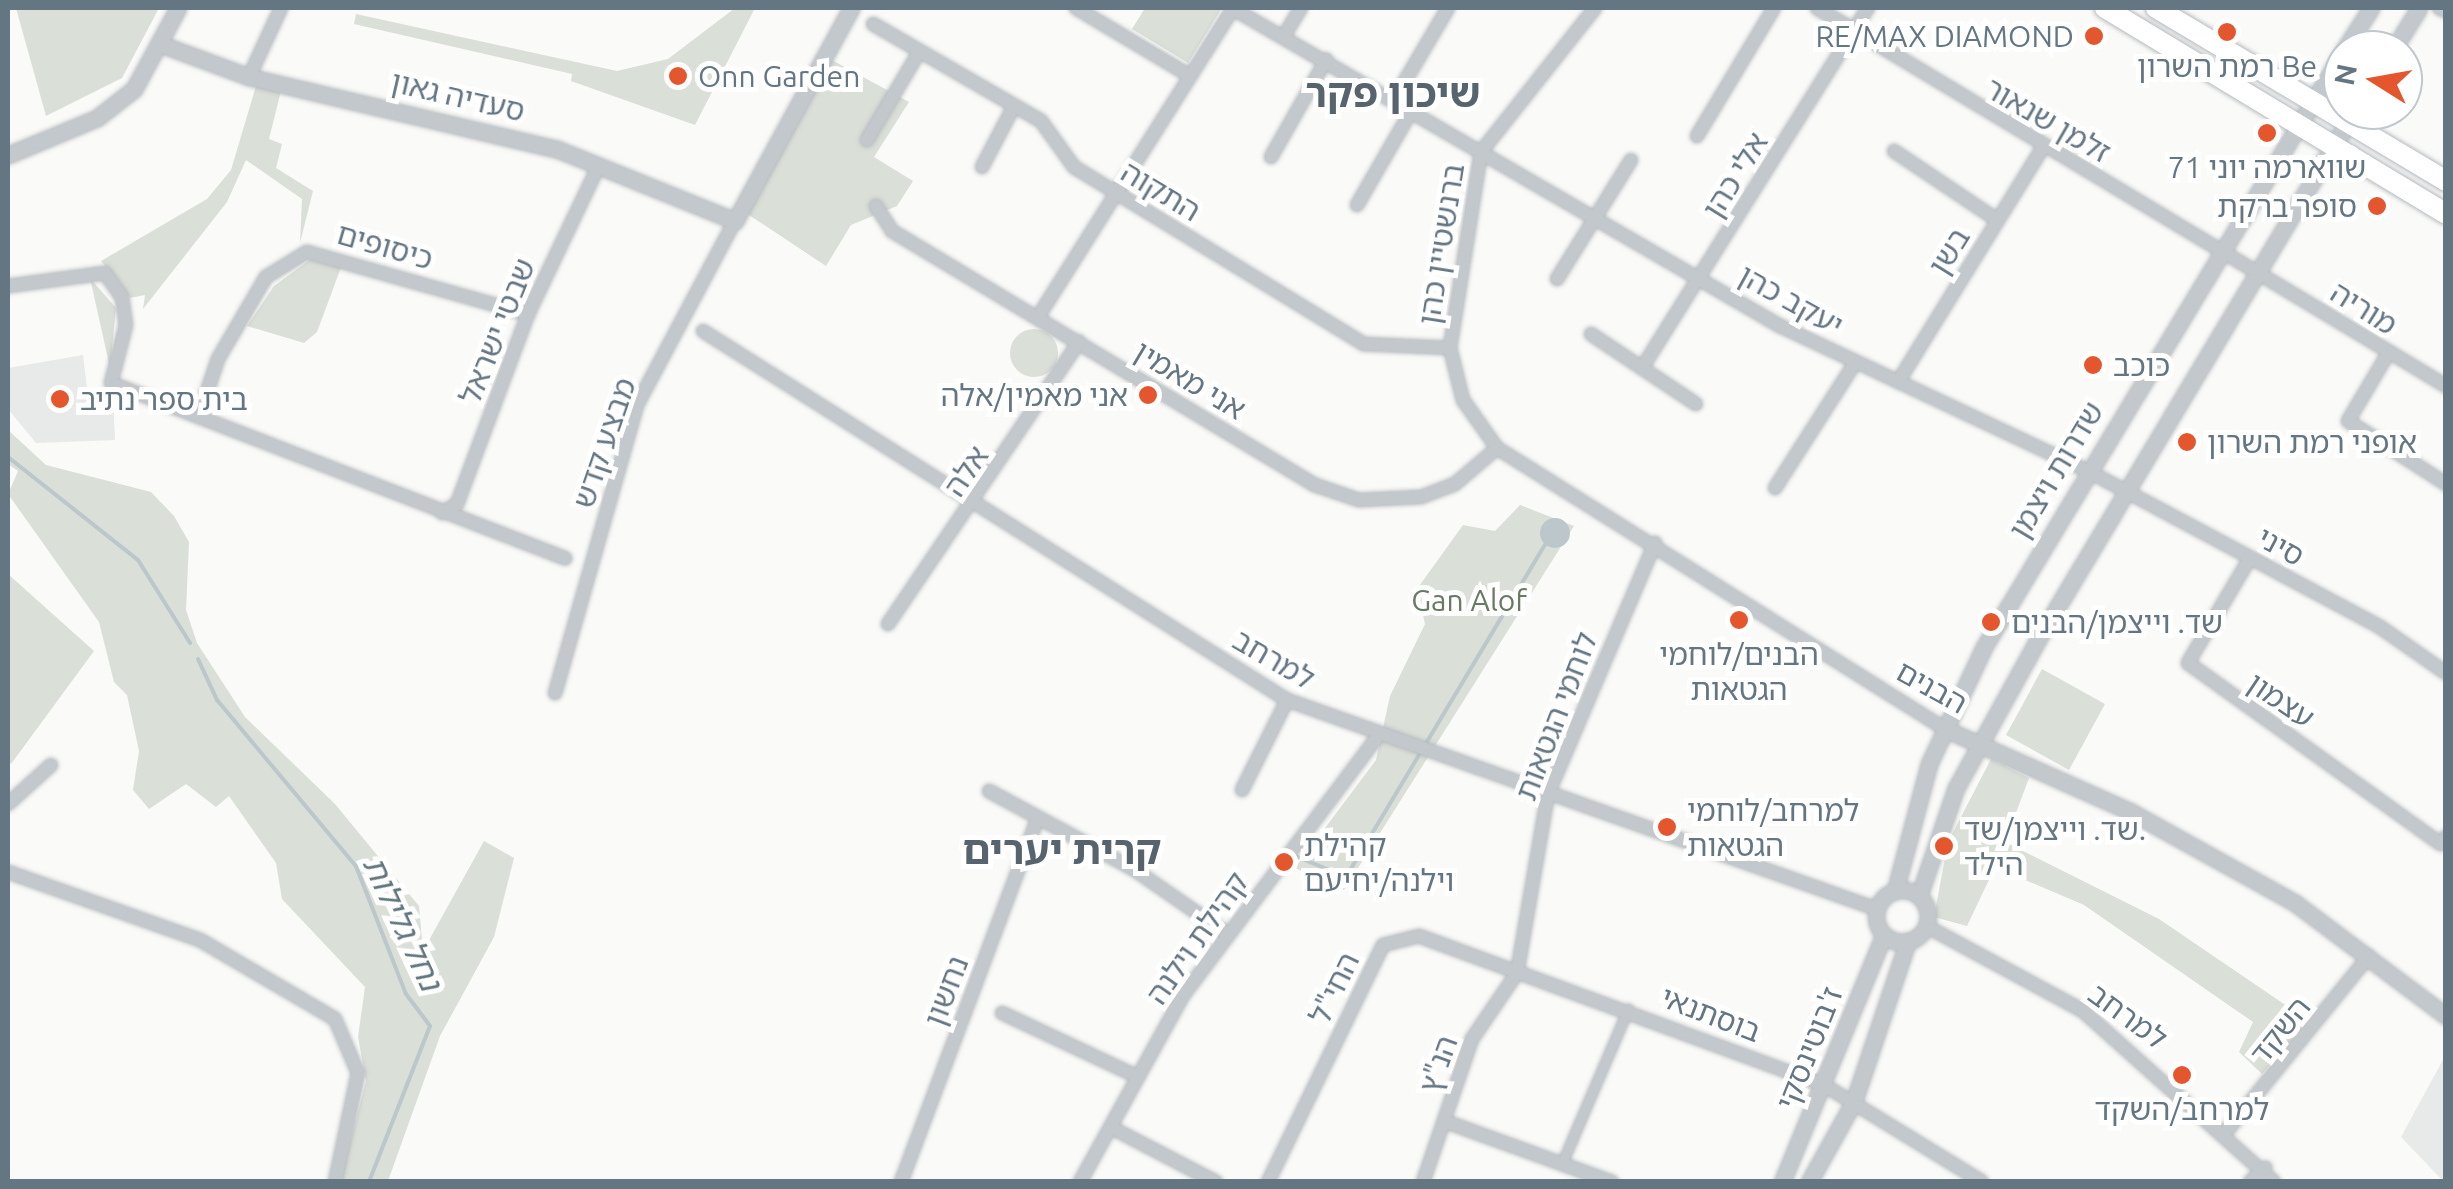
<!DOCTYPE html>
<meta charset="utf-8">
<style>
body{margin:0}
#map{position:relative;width:2453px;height:1189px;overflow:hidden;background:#fafaf8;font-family:Ubuntu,"Noto Sans Hebrew",sans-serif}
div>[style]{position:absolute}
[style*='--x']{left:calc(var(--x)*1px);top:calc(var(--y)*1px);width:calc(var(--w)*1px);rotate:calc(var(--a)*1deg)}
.built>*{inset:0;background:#e8e9e9}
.green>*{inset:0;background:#dadfd7}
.round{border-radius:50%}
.water>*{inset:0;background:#bbc7cb}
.stream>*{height:4px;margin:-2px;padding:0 2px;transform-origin:2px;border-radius:2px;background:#bbc7cb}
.roads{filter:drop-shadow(0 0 2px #b5babe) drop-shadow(0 0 2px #b5babe)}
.pedestrian>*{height:9px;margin:-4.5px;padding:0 4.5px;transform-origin:4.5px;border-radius:4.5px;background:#c3c8cc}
.minor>*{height:12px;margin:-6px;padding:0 6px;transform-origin:6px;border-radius:6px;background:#c3c8cc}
.tertiary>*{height:15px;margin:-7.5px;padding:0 7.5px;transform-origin:7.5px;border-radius:7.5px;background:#c3c8cc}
.tertiary>.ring{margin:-7.5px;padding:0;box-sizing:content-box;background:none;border:15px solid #c3c8cc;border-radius:50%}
.primary>*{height:20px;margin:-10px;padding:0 10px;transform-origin:10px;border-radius:10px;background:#fff}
.dots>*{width:28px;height:28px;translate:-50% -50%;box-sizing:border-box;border:5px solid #fff;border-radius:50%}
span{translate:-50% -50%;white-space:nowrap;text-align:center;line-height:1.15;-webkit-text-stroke:10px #fff;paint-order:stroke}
.poi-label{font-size:30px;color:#657683}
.right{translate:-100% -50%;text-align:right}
.left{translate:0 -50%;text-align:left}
.street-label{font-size:30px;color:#657683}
.park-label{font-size:30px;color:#687a64}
.water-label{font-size:32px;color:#60757c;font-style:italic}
.district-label{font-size:40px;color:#57646e;font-weight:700}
.frame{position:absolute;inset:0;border:10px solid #657683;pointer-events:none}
.north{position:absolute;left:2323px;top:30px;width:100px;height:100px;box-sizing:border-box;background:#fff;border:2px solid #c1c8cd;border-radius:50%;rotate:281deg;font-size:28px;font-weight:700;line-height:40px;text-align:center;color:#657683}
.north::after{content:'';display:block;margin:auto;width:35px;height:45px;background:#e4572e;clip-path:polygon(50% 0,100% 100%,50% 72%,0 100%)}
</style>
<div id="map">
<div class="built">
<i style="clip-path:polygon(83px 355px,88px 396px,113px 396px,115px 440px,36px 443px,8px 409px,8px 368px)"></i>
<i style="clip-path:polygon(2445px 1056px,2446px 1181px,2444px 1182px,2401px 1137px)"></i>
</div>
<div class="green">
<i style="clip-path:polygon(16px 8px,159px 8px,122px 78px,46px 116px)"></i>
<i style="clip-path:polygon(735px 8px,755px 8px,695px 125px,571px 81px,572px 74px,354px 24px,356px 14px,617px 71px,668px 59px)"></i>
<i style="clip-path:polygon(1145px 8px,1222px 8px,1188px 63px,1132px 29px)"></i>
<i style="clip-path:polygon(830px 59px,909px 102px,874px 157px,913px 181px,897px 206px,851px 225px,826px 266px,746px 213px)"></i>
<i style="clip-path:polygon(256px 86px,281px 91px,269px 139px,282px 144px,276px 168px,313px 191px,300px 243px,302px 199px,246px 160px,227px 202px,143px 309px,145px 295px,130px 298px,101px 261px,207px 199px,231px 170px)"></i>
<i style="clip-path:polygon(315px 256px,343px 262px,317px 332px,304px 343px,247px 326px,274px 286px)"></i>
<i style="clip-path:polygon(90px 278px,116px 308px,110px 368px)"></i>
<i class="round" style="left:1010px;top:329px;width:48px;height:48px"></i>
<i style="clip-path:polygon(8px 430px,46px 465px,151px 492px,174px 516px,189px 542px,186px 610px,197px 643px,245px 717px,335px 804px,419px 906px,423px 951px,484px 841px,514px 858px,494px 937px,440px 1036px,388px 1181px,340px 1181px,366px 1081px,358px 1037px,365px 987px,282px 899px,276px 863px,229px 796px,216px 807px,186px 784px,149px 809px,133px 790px,139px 751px,127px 695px,114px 682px,99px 622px,8px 494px,18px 471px,8px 464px)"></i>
<i style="clip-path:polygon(1520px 505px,1574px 526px,1344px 890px,1295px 868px,1376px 760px,1390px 696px,1425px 624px,1417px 589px,1463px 525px,1495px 531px)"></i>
<i style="clip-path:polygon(8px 574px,94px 651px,11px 764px,8px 761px)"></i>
<i style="clip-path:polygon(2042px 669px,2105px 704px,2069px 770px,2006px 735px)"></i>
<i style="clip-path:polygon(1991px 759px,2029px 778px,2005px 842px,2159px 919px,2309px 1021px,2262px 1074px,2239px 1052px,2253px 1022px,2084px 905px,1995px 867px,1967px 926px,1934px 917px,1948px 842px)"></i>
</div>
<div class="water">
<i class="round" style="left:1540px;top:518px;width:30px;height:30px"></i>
</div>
<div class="stream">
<i style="--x:8;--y:457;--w:166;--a:38.4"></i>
<i style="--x:138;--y:560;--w:98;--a:57.9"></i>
<i style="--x:198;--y:659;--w:45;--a:65.1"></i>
<i style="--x:217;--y:700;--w:217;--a:50.1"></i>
<i style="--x:356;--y:866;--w:137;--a:68.7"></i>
<i style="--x:406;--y:994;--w:40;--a:53"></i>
<i style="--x:430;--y:1026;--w:168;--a:111.4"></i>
<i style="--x:1293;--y:855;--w:57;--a:22.5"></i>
<i style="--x:1346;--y:877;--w:387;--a:-59.1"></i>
</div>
<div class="roads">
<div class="pedestrian">
<i style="--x:1562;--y:1163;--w:168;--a:-66.8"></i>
</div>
<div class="minor">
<i style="--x:1076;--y:8;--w:133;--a:30.8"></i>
<i style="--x:1232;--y:8;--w:634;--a:30.13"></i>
<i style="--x:1780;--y:326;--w:340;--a:25.2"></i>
<i style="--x:2088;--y:471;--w:331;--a:28.1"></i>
<i style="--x:2380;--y:627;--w:80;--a:34.9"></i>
<i style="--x:1595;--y:8;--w:184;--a:128.4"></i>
<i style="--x:1481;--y:152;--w:198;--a:99"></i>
<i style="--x:1450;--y:348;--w:54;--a:76"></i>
<i style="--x:1463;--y:400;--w:59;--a:54.7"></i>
<i style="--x:1497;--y:448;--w:529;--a:32.1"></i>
<i style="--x:1817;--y:8;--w:734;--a:31"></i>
<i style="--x:2439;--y:8;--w:8;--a:23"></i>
<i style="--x:873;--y:24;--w:194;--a:30"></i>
<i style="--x:1041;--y:121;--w:57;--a:54.3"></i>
<i style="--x:1074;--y:167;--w:340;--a:31.4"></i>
<i style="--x:1364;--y:344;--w:86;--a:2.7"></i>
<i style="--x:1284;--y:36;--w:33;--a:-59"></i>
<i style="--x:249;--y:77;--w:76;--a:-65.1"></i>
<i style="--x:1395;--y:98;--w:104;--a:-59.5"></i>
<i style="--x:1697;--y:136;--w:149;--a:-59"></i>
<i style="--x:867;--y:140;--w:102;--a:-59.4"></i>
<i style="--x:1894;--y:151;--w:124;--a:33.8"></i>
<i style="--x:1271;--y:157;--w:112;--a:-60.4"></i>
<i style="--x:982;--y:167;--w:67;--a:-62.3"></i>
<i style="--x:1357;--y:205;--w:112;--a:-60"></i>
<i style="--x:876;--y:206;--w:30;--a:57"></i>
<i style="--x:892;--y:231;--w:493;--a:31"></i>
<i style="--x:1315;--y:485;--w:46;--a:18.8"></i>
<i style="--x:1359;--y:500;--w:62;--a:-2.8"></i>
<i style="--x:1421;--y:497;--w:36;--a:-21"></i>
<i style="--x:1455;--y:484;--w:55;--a:-40.6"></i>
<i style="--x:1557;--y:279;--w:140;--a:-58.1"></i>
<i style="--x:8;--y:286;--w:98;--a:-7.6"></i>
<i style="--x:105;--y:273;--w:29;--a:55"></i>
<i style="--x:122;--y:297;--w:28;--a:82"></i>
<i style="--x:126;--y:325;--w:60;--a:104.5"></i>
<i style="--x:111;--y:383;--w:487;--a:21.1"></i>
<i style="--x:1038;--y:317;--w:365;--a:-57.7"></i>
<i style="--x:703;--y:331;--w:691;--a:32.29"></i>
<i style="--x:1287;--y:700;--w:626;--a:19.51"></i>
<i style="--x:1591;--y:334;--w:126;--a:33.7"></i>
<i style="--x:2389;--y:352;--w:80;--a:120.7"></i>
<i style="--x:2348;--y:421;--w:117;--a:32.7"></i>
<i style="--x:1642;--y:368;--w:425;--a:-57.9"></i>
<i style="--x:1898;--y:382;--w:278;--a:-58.3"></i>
<i style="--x:199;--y:416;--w:60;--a:-71.6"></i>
<i style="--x:218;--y:359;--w:95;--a:-59.7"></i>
<i style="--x:266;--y:277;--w:48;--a:-31.4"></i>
<i style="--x:307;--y:252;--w:230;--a:15.7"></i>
<i style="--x:1775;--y:488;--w:148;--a:-57.4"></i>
<i style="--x:442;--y:513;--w:17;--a:-31"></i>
<i style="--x:457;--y:504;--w:203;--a:-69.5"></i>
<i style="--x:528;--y:314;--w:165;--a:-64.5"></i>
<i style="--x:2250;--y:558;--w:122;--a:120.6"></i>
<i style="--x:2188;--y:663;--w:311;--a:35.6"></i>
<i style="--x:2441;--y:844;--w:9;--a:-54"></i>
<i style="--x:888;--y:624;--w:341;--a:-55.9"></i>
<i style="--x:555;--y:693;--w:299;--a:-74.1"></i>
<i style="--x:637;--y:405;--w:208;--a:-62"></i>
<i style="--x:1242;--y:790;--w:101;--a:-63.4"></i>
<i style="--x:989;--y:791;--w:166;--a:28.4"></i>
<i style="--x:1135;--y:870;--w:111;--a:34.7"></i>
<i style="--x:8;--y:804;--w:58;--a:-42.2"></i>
<i style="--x:8;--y:872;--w:204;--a:19.5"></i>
<i style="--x:200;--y:940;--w:156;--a:30.3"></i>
<i style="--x:335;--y:1019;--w:59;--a:66.9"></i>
<i style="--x:358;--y:1073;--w:111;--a:101.9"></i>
<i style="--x:1926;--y:926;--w:179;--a:28.4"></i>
<i style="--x:2083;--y:1011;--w:256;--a:41.8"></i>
<i style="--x:1002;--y:1013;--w:150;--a:25.2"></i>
<i style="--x:1444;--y:1121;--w:179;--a:20"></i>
<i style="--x:1114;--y:1129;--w:115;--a:27.5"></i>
<i style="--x:2226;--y:1132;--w:227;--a:-50.9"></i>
<i style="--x:901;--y:1182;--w:389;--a:-69.4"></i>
<i style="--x:1080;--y:1182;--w:211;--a:-61.1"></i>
<i style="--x:1182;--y:997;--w:325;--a:-53.1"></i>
<i style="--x:1268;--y:1182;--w:263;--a:-64.1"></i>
<i style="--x:1383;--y:945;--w:37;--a:-14"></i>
<i style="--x:1419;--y:936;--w:432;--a:20.2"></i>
<i style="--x:1824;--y:1085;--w:185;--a:31.5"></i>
<i style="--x:1423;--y:1182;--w:151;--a:-71.1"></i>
<i style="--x:1472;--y:1039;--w:80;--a:-55.7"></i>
<i style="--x:1517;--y:973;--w:182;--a:-80.2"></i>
<i style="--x:1548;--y:794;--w:273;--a:-66.9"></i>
<i style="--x:2250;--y:1182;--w:21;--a:-43"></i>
</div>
<div class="tertiary">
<i style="--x:163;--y:45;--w:92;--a:20.4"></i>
<i style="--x:249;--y:77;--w:316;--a:13.2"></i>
<i style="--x:557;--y:149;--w:192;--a:22"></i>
<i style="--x:735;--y:221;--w:243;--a:-61.4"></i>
<i style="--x:2344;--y:50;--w:50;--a:-57.3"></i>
<i style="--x:2393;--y:50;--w:49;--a:-58.2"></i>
<i style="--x:8;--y:155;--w:96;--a:-22.6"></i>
<i style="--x:97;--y:118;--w:47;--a:-38.1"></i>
<i style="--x:134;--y:89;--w:92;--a:-61.5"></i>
<i style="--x:1945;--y:729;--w:204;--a:24"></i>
<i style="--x:2131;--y:812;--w:188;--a:29"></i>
<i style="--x:2295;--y:903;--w:189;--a:36.8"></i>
<i class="ring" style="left:1876px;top:890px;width:37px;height:37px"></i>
<i style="--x:1895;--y:891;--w:131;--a:-75"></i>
<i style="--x:1929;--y:764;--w:129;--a:-64.8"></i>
<i style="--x:1984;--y:647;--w:695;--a:-58.89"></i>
<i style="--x:1919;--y:896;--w:114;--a:-71.1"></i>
<i style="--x:1956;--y:788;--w:168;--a:-61.1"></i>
<i style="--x:2037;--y:641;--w:619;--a:-59.08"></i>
<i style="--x:1782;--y:1182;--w:267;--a:-67.6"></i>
<i style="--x:1809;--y:1182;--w:93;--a:-60.9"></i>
<i style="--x:1854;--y:1101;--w:169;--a:-71.4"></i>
</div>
<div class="primary">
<i style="--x:2105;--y:8;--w:398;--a:31.1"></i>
<i style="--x:2156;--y:8;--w:338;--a:30.8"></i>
<i style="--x:2320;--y:167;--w:32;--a:-22"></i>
</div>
</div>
<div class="dots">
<i style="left:2227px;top:32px;background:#e4572e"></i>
<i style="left:2094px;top:36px;background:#e4572e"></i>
<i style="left:678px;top:76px;background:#e4572e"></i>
<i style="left:2267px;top:133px;background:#e4572e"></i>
<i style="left:2377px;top:206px;background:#e4572e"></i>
<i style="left:2093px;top:365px;background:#e4572e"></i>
<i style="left:1148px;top:395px;background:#e4572e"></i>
<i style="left:60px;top:399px;background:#e4572e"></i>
<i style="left:2187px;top:442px;background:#e4572e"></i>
<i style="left:1739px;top:620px;background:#e4572e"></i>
<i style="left:1991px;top:622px;background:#e4572e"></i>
<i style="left:1667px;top:827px;background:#e4572e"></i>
<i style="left:1944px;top:846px;background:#e4572e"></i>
<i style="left:1284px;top:862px;background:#e4572e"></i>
<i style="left:2182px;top:1075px;background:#e4572e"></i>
</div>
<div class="poi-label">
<span class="right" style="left:2074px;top:36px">RE/MAX DIAMOND</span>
<span style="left:2227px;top:66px">רמת השרון Be</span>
<span class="left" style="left:698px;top:76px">Onn Garden</span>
<span style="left:2267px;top:167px">שווארמה יוני 71</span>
<span class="right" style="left:2357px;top:206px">סופר ברקת</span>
<span class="left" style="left:2113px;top:365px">כוכב</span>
<span class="right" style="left:1128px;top:395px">אני מאמין/אלה</span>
<span class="left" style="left:80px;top:399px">בית ספר נתיב</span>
<span class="left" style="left:2207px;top:442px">אופני רמת השרון</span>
<span class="left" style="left:2011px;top:622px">שד. וייצמן/הבנים</span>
<span style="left:1739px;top:671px">הבנים/לוחמי<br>הגטאות</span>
<span class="left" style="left:1687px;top:827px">למרחב/לוחמי<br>הגטאות</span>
<span class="left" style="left:1964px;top:846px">שד. וייצמן/שד.<br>הילד</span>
<span class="left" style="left:1304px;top:862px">קהילת<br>וילנה/יחיעם</span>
<span style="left:2182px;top:1109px">למרחב/השקד</span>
</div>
<div class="street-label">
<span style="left:458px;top:96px;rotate:13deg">סעדיה גאון</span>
<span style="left:2048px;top:120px;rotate:30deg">זלמן שנאור</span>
<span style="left:1735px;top:175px;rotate:-58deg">אלי כהן</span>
<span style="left:1161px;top:191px;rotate:31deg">התקוה</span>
<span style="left:1441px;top:244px;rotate:-81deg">ברנשטיין כהן</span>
<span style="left:385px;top:246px;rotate:16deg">כיסופים</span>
<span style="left:1949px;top:251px;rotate:-58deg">בשן</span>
<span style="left:1791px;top:300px;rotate:29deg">יעקב כהן</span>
<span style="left:2364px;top:308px;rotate:32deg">מוריה</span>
<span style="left:497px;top:331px;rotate:-68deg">שבטי ישראל</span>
<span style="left:1190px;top:380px;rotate:31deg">אני מאמין</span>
<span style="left:604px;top:443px;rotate:-71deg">מבצע קדש</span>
<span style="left:2056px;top:470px;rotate:-59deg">שדרות ויצמן</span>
<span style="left:966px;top:471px;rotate:-56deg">אלה</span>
<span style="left:2281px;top:546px;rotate:28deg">סיני</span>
<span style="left:1274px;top:659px;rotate:30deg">למרחב</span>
<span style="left:1932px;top:687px;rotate:29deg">הבנים</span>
<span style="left:2281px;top:700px;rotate:34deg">עצמון</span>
<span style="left:1556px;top:716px;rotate:-69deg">לוחמי הגטאות</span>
<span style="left:1197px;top:938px;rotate:-55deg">קהילת וילנה</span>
<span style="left:1334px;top:988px;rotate:-64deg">החי"ל</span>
<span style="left:946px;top:991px;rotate:-69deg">נחשון</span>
<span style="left:1711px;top:1014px;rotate:21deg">בוסתנאי</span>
<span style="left:2128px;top:1016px;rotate:36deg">למרחב</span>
<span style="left:2280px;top:1030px;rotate:-51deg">השקד</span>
<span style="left:1809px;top:1048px;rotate:-68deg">ז'בוטינסקי</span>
<span style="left:1438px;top:1064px;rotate:-70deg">הנ"ץ</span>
</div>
<div class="park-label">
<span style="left:1469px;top:600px">Gan Alof</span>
</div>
<div class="water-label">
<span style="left:403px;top:923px;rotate:65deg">נחל גלילות</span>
</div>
<div class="district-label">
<span style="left:1393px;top:93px">שיכון פקר</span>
<span style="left:1062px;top:850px">קרית יערים</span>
</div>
<div class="frame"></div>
<div class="north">N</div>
</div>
